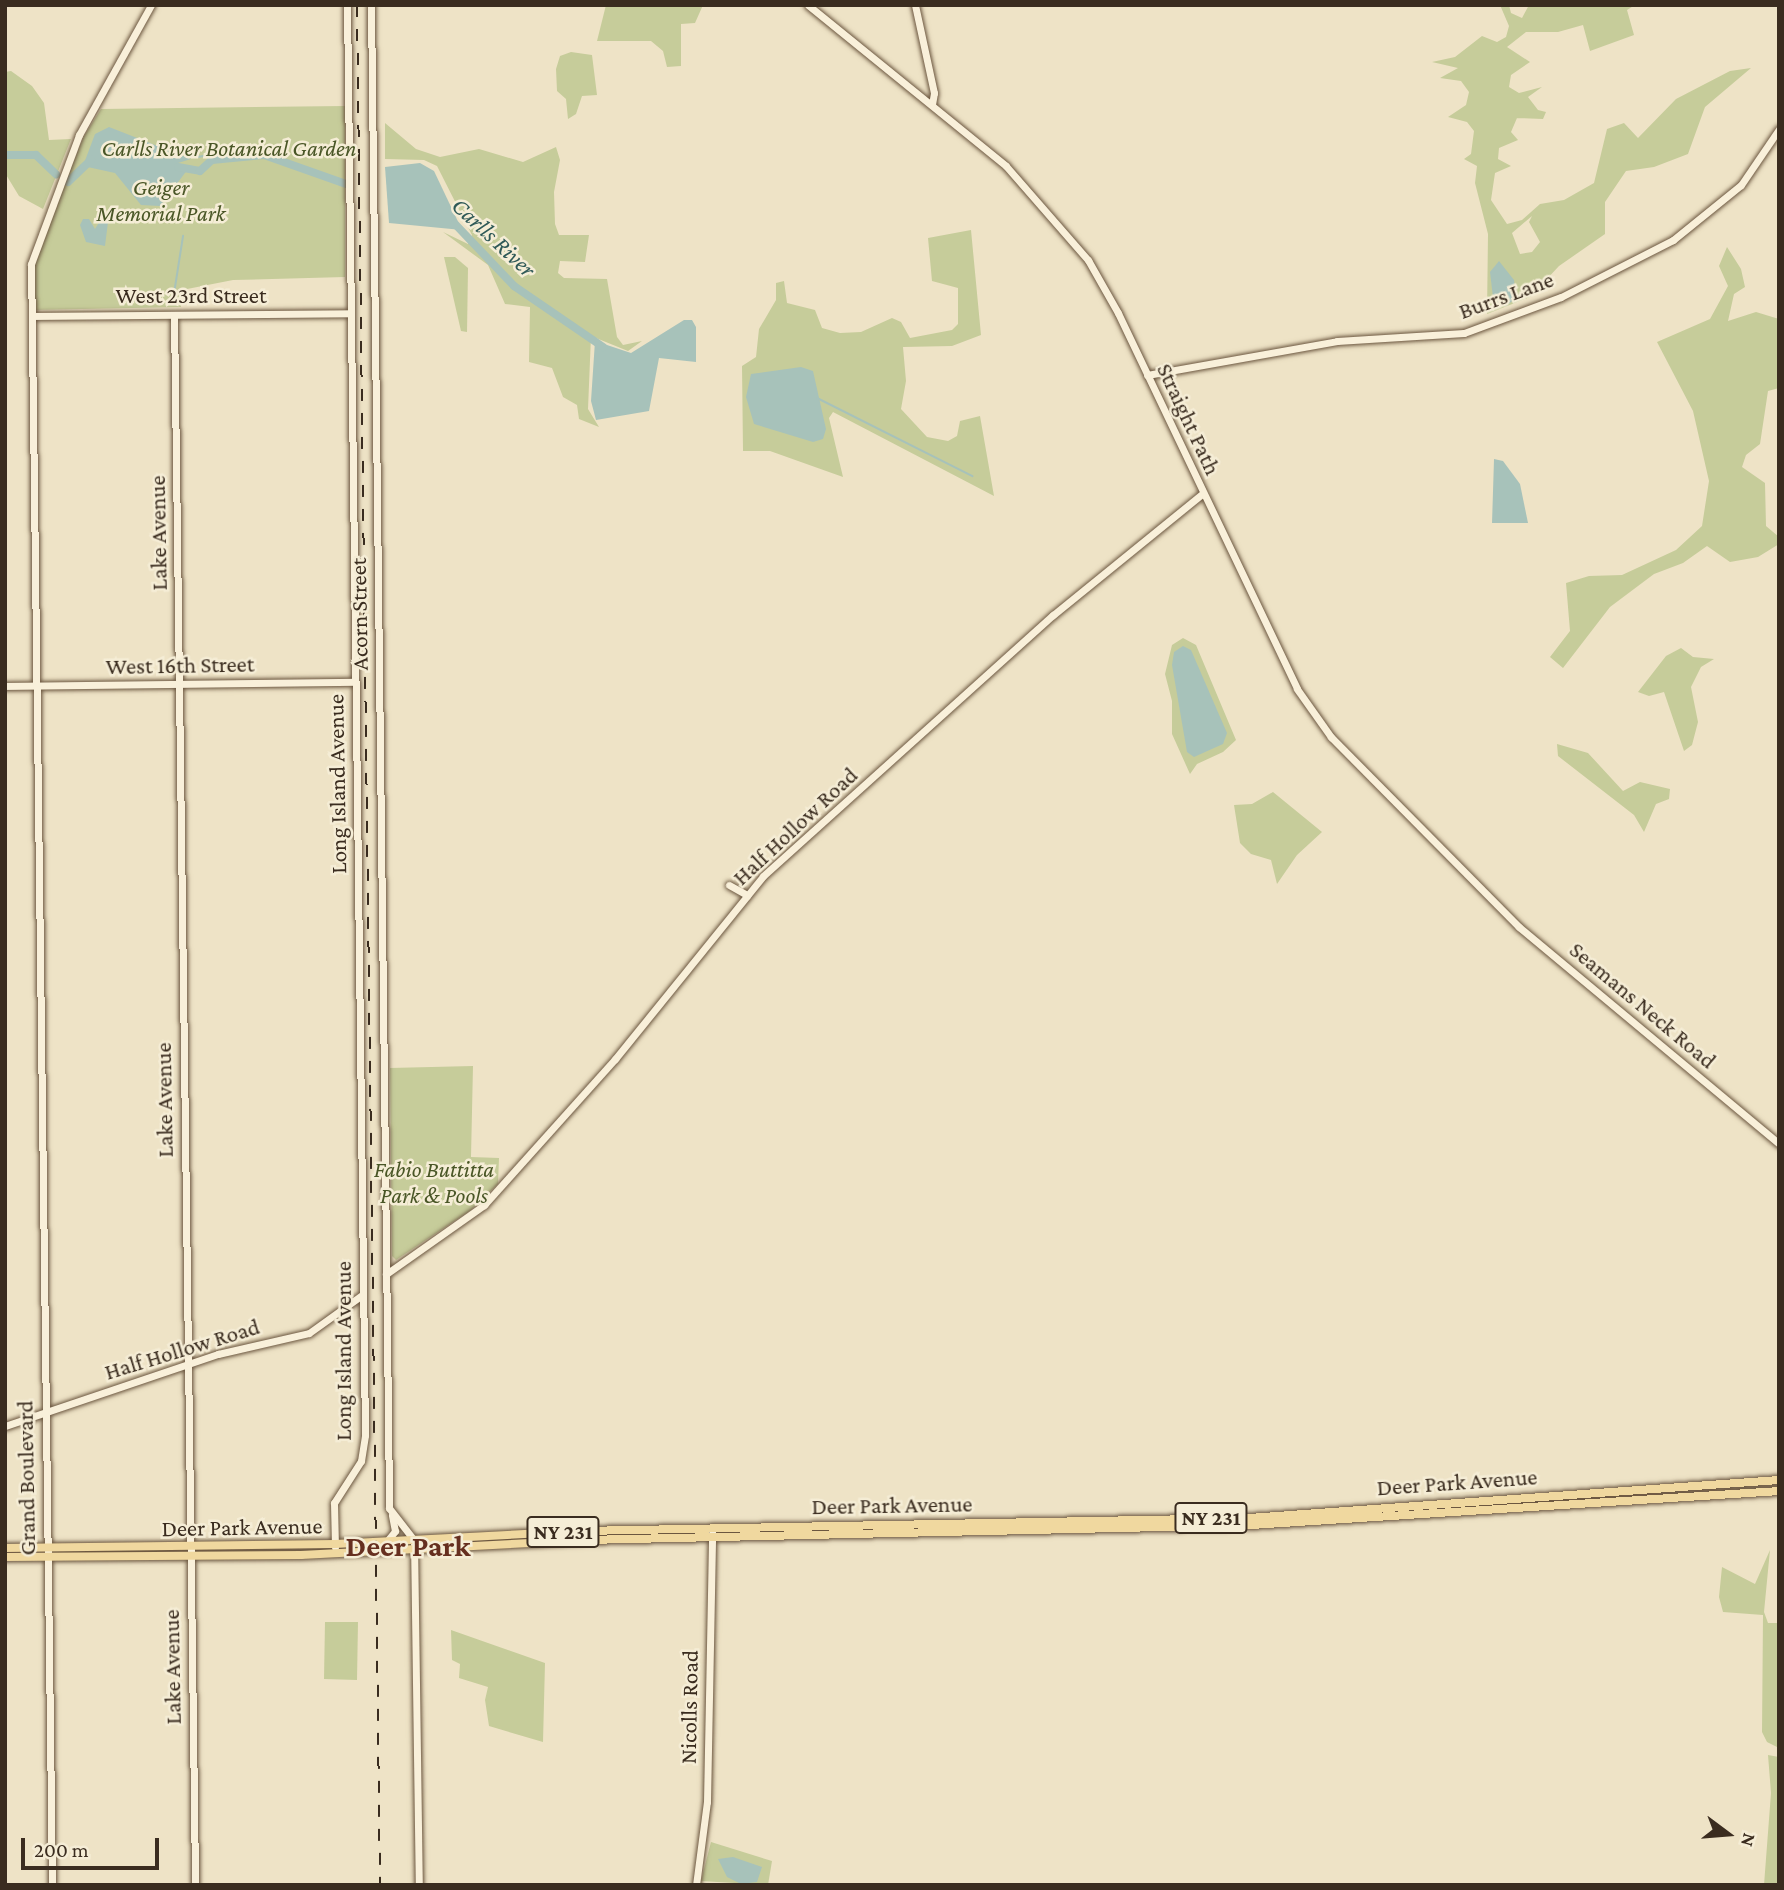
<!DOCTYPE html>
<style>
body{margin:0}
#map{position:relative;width:1784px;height:1890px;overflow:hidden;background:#eee3c6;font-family:"Crimson Pro",serif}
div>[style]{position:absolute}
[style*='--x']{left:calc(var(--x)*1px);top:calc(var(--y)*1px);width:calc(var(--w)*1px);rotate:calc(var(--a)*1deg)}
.green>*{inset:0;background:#c6cc9a}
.water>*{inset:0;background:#a7c2ba}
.stream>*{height:2px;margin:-1px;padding:0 1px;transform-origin:1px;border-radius:1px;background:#a7c2ba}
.river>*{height:8px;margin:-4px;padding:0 4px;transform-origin:4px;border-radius:4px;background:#a7c2ba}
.roads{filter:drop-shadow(0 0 2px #6b563f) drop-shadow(0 0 2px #6b563f)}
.secondary>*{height:7px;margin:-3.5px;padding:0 3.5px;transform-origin:3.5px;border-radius:3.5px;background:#f9f0da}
.primary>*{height:8px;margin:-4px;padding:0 4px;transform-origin:4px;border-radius:4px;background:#f0d89f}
.rail>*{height:2px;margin-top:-1px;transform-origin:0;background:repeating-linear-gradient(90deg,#3a2c1f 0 12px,transparent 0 24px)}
span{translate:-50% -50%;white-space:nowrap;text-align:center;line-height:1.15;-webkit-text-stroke:5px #f5edd6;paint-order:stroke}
.shield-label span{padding:2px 5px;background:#f5edd6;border:2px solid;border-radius:5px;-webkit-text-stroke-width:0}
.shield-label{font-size:21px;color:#3a2c1f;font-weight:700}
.park-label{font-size:23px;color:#495626;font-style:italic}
.street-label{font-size:23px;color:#3a2c1f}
.water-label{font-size:24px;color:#2f5957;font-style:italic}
.district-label{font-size:30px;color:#662f1f;font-weight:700}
.frame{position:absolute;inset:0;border:7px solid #3a2c1f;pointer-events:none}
.north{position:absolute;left:1693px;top:1799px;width:70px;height:70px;-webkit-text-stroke:5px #f5edd6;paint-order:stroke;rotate:106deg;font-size:19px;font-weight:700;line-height:28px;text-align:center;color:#3a2c1f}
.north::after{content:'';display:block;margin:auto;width:24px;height:32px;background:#3a2c1f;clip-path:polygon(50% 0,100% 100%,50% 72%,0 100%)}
.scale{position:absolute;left:21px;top:1838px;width:138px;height:32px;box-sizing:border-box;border:4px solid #3a2c1f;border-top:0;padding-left:9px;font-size:21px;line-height:24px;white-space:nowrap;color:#3a2c1f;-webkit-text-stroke:5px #f5edd6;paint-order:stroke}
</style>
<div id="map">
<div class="green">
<i style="clip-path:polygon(606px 5px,703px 5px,695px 23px,681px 24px,681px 66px,667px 67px,663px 51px,651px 41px,597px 41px)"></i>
<i style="clip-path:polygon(evenodd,1500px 5px,1509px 5px,1511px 13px,1522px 18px,1529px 5px,1635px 5px,1627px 10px,1634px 35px,1590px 51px,1583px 25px,1558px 32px,1526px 32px,1507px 47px,1530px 62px,1511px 75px,1509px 87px,1519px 93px,1542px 87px,1528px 97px,1538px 110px,1546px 112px,1543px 119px,1517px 118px,1511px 132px,1518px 140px,1499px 148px,1498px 159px,1511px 166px,1495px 173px,1491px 200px,1507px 224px,1522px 220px,1540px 204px,1564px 200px,1594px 183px,1607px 129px,1624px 123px,1638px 138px,1676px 99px,1730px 71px,1751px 68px,1705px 107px,1688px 154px,1654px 167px,1626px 171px,1605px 202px,1605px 234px,1559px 266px,1530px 297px,1487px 314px,1488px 234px,1475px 183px,1477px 166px,1464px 159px,1471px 154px,1474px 131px,1467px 122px,1448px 117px,1466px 105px,1469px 92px,1461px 81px,1440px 78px,1458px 68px,1432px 62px,1455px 57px,1482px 36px,1497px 42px,1506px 37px,1509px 26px,1500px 5px,1532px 216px,1529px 222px,1540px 242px,1532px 252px,1520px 254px,1512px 233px,1532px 216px)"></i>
<i style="clip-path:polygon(571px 52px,592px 55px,597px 95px,582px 96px,576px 114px,568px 119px,566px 99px,557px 91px,556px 69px,560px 56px)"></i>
<i style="clip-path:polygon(11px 71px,32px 86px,44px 103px,49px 140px,71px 139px,43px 209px,19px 196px,5px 173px,5px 72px)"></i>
<i style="clip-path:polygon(345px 106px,345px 277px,233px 280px,182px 290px,181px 307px,32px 310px,31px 264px,84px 136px,101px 109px)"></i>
<i style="clip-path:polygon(385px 123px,416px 149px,440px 157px,479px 149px,523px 162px,556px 147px,560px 160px,554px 192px,555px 224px,559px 235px,589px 235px,585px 262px,560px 261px,558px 273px,564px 278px,607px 279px,617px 337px,623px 345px,642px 341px,628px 351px,591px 336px,588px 409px,599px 427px,579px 419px,577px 405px,563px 397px,552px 368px,529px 362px,530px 307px,505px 304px,488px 265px,443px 232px,468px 244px,472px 235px,437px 166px,424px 160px,385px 159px)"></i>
<i style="clip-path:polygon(971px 230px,981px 335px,952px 346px,903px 347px,906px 381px,901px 409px,927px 437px,948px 441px,957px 436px,960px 421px,980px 416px,994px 496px,833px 412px,829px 418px,843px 477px,770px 451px,743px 451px,742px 366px,756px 357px,759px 329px,776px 300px,776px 283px,784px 281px,787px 303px,815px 310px,822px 328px,840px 333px,861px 332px,892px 318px,901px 322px,910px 338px,952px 330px,958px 324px,958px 288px,932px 281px,928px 238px)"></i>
<i style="clip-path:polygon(1727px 247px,1741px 269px,1745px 287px,1734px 294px,1728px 321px,1756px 312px,1779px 319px,1779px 388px,1768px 391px,1760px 444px,1746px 455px,1742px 467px,1765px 483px,1766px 526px,1779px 537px,1779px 544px,1758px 557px,1730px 562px,1707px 546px,1683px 563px,1654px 574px,1610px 607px,1563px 668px,1550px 657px,1570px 631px,1566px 583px,1589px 576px,1622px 575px,1676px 550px,1702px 526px,1709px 481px,1693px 411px,1657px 342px,1710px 319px,1728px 286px,1719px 266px)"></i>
<i style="clip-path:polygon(444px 257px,455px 257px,468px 268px,467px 332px,461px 331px)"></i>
<i style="clip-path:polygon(1183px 638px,1196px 645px,1236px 740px,1223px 752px,1197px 764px,1190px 774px,1172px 734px,1172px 701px,1165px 674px,1172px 645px)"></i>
<i style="clip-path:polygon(1681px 648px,1693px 657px,1714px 659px,1701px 667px,1691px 687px,1698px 722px,1692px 745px,1684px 751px,1664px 692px,1649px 696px,1638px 692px,1666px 656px)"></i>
<i style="clip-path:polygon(1557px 744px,1588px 753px,1623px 791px,1640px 782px,1670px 789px,1669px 799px,1656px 804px,1644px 832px,1634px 815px,1558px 756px)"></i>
<i style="clip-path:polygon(1273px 792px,1322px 832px,1297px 855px,1277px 884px,1271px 860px,1251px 854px,1240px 843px,1234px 805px,1252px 804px)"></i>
<i style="clip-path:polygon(473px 1066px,471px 1157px,499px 1158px,498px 1184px,471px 1210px,396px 1260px,392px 1256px,390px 1068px)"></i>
<i style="clip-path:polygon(1770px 1550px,1764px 1612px,1768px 1623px,1779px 1623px,1779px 1748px,1767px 1742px,1762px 1732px,1763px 1615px,1723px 1612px,1719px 1597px,1722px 1567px,1755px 1584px)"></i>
<i style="clip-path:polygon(325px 1622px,358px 1622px,357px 1680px,324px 1679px)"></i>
<i style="clip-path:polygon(451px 1630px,545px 1663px,543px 1742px,489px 1726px,485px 1700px,488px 1687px,459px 1678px,460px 1664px,452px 1660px)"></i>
<i style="clip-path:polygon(1768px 1755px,1779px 1757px,1779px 1885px,1764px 1885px,1771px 1793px)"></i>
<i style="clip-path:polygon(711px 1842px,772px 1861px,768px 1885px,701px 1881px)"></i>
</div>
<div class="water">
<i style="clip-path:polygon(109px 127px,191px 159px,178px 163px,188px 169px,160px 206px,141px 205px,115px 173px,83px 166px,95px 134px)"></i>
<i style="clip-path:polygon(420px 163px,434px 171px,462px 230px,389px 223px,385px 167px)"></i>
<i style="clip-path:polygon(83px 219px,89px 219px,95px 229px,100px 221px,108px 222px,105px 246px,86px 242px,80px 225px)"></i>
<i style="clip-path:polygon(1499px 261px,1514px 280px,1516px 298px,1506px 306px,1494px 306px,1490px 272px)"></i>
<i style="clip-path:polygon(684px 320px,692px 320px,696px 327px,696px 362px,659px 358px,649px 411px,596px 420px,591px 401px,595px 341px,631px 353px)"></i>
<i style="clip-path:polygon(801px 367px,813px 371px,826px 429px,823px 439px,813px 442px,754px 424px,746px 397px,751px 374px)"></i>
<i style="clip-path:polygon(1494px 459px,1503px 461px,1520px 484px,1528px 523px,1492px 523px)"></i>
<i style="clip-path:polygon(1183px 646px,1191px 650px,1227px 733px,1223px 744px,1194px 757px,1187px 752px,1172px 665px,1174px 652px)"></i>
<i style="clip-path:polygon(733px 1857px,762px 1867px,757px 1882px,741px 1884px,727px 1877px,718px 1859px)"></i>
</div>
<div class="stream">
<i style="--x:198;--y:157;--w:16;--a:-11"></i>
<i style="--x:214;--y:154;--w:9;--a:36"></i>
<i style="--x:173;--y:300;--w:65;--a:-81.1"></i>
<i style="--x:817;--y:398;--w:174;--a:26.7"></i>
</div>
<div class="river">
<i style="--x:5;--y:155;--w:31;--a:0"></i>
<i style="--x:36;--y:155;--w:28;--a:44"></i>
<i style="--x:178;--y:167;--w:22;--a:10"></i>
<i style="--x:200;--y:171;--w:16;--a:-43"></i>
<i style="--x:212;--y:160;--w:52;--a:-5.5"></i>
<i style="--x:264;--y:155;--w:87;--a:19.5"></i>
<i style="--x:68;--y:182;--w:32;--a:-44"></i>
<i style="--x:455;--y:224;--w:86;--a:46.4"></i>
<i style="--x:514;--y:286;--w:108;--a:34.4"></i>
</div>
<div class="roads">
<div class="secondary">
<i style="--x:371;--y:5;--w:1503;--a:89.31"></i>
<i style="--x:389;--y:1508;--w:41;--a:52"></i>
<i style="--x:414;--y:1540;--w:345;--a:89.2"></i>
<i style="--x:808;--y:5;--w:255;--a:39.1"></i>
<i style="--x:1006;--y:166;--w:125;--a:48.9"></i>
<i style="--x:1088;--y:260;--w:61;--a:60.5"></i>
<i style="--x:1118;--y:313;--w:416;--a:64.5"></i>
<i style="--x:1297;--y:689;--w:59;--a:54.7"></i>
<i style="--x:1331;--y:737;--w:267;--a:45.3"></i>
<i style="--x:1519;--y:927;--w:339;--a:39.8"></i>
<i style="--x:915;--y:5;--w:90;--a:77.8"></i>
<i style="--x:934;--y:93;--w:11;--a:100"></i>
<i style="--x:174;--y:315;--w:1570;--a:89.23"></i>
<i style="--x:32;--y:316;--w:319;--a:-0.5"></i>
<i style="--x:1147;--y:375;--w:193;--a:-10.1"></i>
<i style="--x:1337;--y:341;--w:127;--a:-3.6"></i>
<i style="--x:1464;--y:333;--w:103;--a:-20.4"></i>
<i style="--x:1561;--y:297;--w:126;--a:-27"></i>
<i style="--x:1673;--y:240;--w:87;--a:-39"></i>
<i style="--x:1741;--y:185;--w:68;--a:-55.8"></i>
<i style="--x:5;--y:686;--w:350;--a:-0.7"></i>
<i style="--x:729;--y:885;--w:21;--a:29"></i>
<i style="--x:386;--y:1274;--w:120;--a:-35.1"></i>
<i style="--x:484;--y:1205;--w:196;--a:-48.1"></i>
<i style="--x:615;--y:1059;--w:235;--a:-51"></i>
<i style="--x:763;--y:876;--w:390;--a:-42"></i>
<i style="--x:1053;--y:615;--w:192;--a:-39.1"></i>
<i style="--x:5;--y:1426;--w:225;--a:-18.7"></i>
<i style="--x:218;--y:1354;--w:93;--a:-13"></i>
<i style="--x:309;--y:1333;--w:65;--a:-35.6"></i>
<i style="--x:387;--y:1541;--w:13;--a:-51"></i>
<i style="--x:395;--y:1531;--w:16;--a:-101"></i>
<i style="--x:335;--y:1547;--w:44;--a:-91.3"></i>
<i style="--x:334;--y:1503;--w:50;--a:-57.3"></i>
<i style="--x:361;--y:1461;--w:26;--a:-81"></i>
<i style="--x:365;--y:1435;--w:1430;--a:-90.72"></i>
<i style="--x:52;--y:1885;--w:1621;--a:-90.74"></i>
<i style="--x:31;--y:264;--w:138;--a:-69.6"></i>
<i style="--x:79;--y:135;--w:149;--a:-61"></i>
<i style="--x:696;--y:1885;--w:84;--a:-82.5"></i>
<i style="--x:707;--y:1802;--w:269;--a:-88.9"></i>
</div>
<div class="primary">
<i style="--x:5;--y:1548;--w:330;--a:-0.7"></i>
<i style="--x:335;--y:1544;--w:247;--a:-3"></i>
<i style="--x:582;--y:1531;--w:667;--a:-1.12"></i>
<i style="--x:1249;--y:1518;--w:531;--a:-4.1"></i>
<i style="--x:5;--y:1557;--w:296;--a:-0.4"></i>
<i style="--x:301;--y:1555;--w:284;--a:-3"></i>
<i style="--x:585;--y:1540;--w:666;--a:-1.29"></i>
<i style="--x:1251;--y:1525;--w:529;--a:-3.68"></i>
</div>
</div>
<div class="rail">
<i style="--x:357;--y:5;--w:1880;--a:89.3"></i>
</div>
<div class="shield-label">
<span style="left:1211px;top:1518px">NY 231</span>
<span style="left:563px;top:1532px">NY 231</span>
</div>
<div class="park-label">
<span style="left:229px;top:148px">Carlls River Botanical Garden</span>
<span style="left:161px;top:200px">Geiger<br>Memorial Park</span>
<span style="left:434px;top:1182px">Fabio Buttitta<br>Park &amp; Pools</span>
</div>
<div class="street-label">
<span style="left:191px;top:295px">West 23rd Street</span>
<span style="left:1506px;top:295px;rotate:-20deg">Burrs Lane</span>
<span style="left:1189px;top:419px;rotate:65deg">Straight Path</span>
<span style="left:158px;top:533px;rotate:-91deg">Lake Avenue</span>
<span style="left:359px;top:614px;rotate:-91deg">Acorn Street</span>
<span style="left:180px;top:665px;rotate:-1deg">West 16th Street</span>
<span style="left:337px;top:784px;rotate:-91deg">Long Island Avenue</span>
<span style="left:795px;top:826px;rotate:-43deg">Half Hollow Road</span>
<span style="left:1643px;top:1005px;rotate:40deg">Seamans Neck Road</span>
<span style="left:164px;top:1100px;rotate:-91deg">Lake Avenue</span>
<span style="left:182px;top:1349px;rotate:-17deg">Half Hollow Road</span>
<span style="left:343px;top:1351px;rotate:-90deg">Long Island Avenue</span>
<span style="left:26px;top:1478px;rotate:-91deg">Grand Boulevard</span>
<span style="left:1457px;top:1482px;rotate:-4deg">Deer Park Avenue</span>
<span style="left:892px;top:1505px;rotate:-1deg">Deer Park Avenue</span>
<span style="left:242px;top:1527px;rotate:-1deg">Deer Park Avenue</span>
<span style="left:172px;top:1667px;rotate:-91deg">Lake Avenue</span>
<span style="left:689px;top:1707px;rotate:-89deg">Nicolls Road</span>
</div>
<div class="water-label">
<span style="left:494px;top:237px;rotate:43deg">Carlls River</span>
</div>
<div class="district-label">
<span style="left:408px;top:1546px">Deer Park</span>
</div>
<div class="frame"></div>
<div class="north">N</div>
<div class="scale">200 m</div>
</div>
